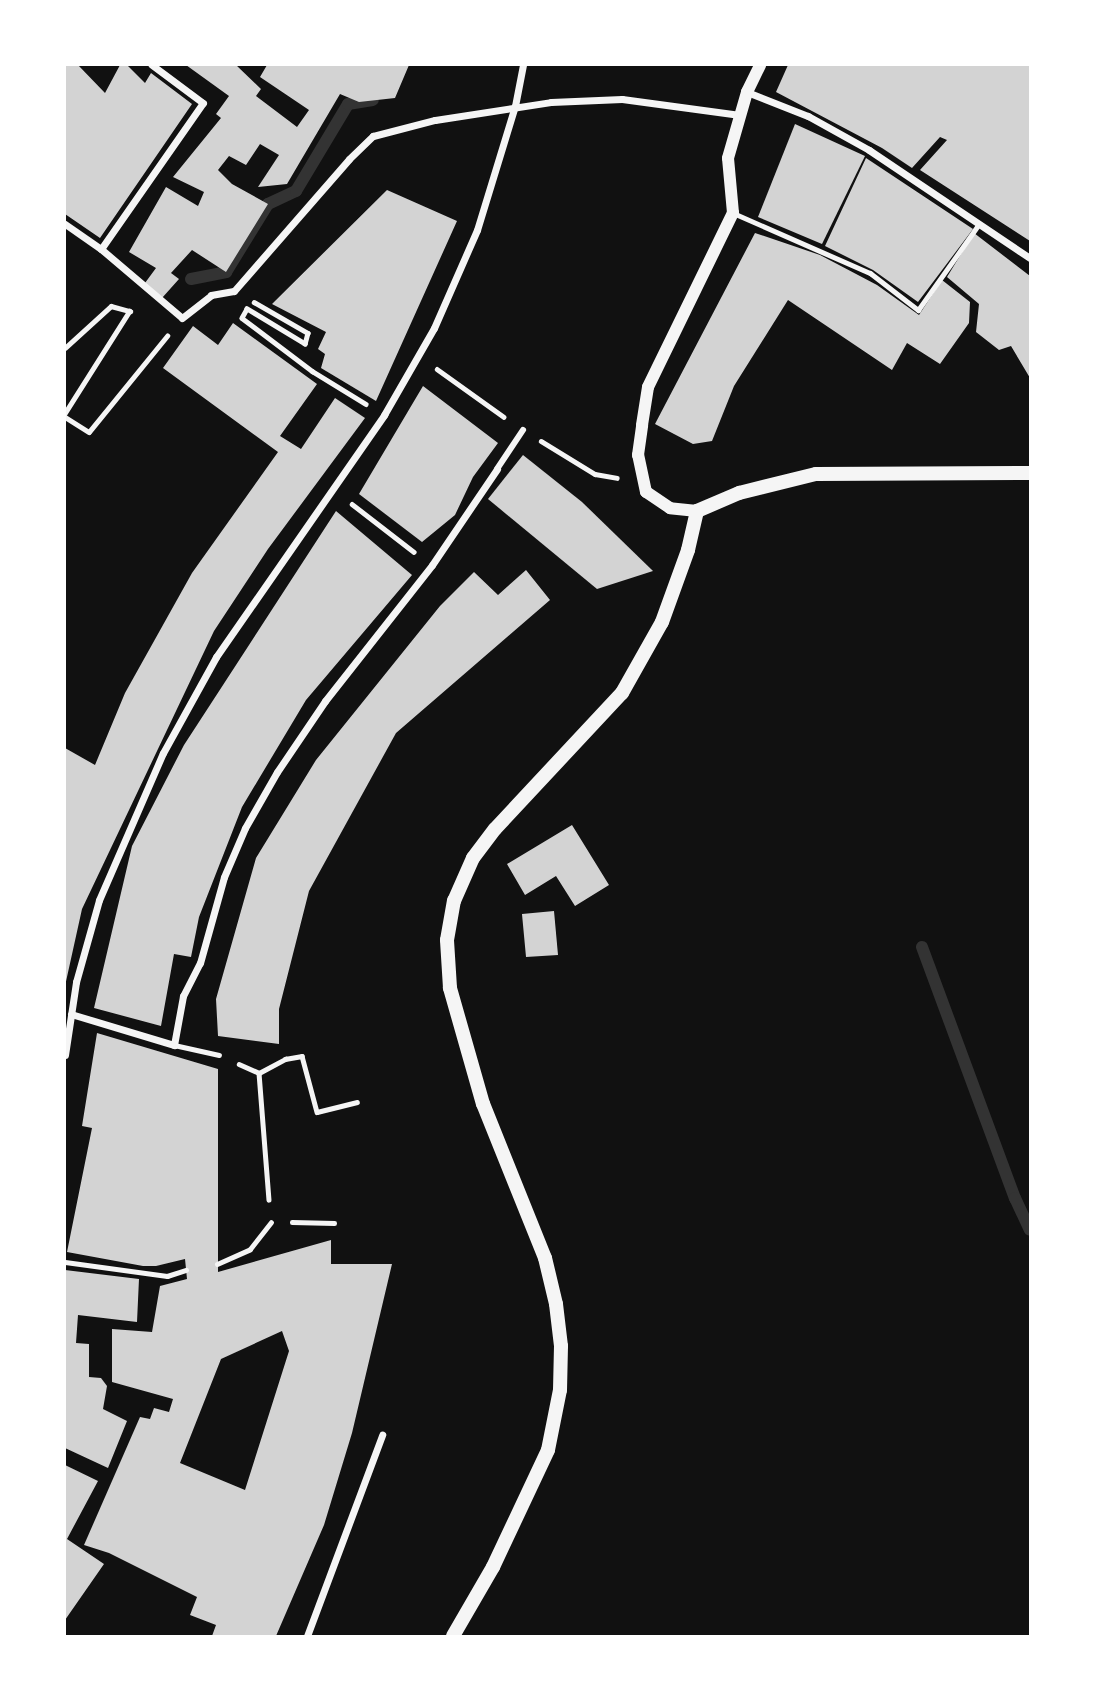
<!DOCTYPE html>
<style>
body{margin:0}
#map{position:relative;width:1095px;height:1701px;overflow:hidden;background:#111;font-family:"Varela Round",sans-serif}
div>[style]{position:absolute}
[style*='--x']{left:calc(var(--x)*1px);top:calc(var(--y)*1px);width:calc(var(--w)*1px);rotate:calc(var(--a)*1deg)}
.stream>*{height:12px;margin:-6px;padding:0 6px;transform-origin:6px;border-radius:6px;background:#333}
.building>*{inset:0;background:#d3d3d3}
.path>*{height:4.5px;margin:-2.25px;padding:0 2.25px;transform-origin:2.25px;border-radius:2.25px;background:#f5f5f5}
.service>*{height:5px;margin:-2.5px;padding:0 2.5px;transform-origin:2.5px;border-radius:2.5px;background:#f5f5f5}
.pedestrian>*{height:6px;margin:-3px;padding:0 3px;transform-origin:3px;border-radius:3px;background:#f5f5f5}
.minor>*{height:7px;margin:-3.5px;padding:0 3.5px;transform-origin:3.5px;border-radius:3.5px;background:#f5f5f5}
.tertiary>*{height:12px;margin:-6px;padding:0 6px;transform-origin:6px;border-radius:6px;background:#f5f5f5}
.secondary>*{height:14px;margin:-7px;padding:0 7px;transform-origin:7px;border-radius:7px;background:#f5f5f5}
span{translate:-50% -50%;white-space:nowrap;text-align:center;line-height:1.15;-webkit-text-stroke:5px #fff;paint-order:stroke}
.frame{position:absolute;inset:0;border:66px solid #fff;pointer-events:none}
</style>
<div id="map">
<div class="stream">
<i style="--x:191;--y:279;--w:36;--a:-11"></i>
<i style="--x:226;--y:272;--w:80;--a:-58.3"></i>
<i style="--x:268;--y:204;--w:31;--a:-25"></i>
<i style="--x:296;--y:191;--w:101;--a:-59.1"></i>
<i style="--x:348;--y:104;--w:25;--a:-9"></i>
<i style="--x:922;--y:947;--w:268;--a:69.7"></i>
<i style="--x:1015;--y:1198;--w:35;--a:65"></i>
</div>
<div class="building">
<i style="clip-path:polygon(65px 65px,78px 65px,105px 93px,120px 65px,127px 65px,145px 83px,151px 73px,192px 104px,100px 238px,65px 214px)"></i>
<i style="clip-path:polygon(186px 65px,236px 65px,261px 89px,256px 96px,297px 127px,309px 110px,260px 77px,267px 65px,409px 65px,395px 98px,359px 102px,340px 94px,287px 184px,258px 187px,279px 155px,260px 144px,246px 165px,229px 156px,218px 170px,232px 184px,268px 204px,226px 272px,192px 250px,171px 273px,179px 279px,162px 298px,145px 283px,156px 268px,129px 252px,166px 187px,198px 206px,204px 192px,173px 177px,221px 118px,216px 114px,229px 96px)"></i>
<i style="clip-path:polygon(788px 65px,1030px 65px,1030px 241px,920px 170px,947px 140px,940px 137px,912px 168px,882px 148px,776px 92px)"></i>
<i style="clip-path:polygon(795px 124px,865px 156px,822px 244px,758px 217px)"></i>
<i style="clip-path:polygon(866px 158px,973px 229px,918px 302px,873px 270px,825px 246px)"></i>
<i style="clip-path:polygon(387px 190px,457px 221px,376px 401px,321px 368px,325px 354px,318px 349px,326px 332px,272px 304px)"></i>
<i style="clip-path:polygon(755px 233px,820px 255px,877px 285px,919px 315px,942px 280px,970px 302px,969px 323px,940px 364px,907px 343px,892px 370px,788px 300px,734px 386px,712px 441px,693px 444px,655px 424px)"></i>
<i style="clip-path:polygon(974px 233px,1030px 276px,1030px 378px,1011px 346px,999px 350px,976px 332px,979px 304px,947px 277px)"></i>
<i style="clip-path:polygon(233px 323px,317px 384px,280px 436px,301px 449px,335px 398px,365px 418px,268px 549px,214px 631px,82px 909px,65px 986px,65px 748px,95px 765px,125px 693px,192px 573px,278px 452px,163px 368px,193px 326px,218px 345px)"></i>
<i style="clip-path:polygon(423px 386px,498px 443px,473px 477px,455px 515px,422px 542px,359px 494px)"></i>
<i style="clip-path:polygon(523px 455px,582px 502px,653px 571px,597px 589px,488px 499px)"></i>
<i style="clip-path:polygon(336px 511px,412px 575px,306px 700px,242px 807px,199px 917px,191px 957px,174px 954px,161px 1026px,94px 1008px,132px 846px,184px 745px)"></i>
<i style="clip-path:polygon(526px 570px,550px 600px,396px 733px,309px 891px,279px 1009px,279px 1044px,218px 1036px,216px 999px,256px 858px,316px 760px,440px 606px,474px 572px,498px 595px)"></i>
<i style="clip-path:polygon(572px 825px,609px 885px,575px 906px,556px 876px,525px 895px,507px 864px)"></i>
<i style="clip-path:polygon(554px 911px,558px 955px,526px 957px,522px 914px)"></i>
<i style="clip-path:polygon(evenodd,97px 1033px,218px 1069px,218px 1272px,331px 1240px,331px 1264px,392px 1264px,352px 1433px,324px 1525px,276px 1636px,212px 1636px,216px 1625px,190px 1615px,197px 1597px,109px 1553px,84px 1545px,140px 1417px,150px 1419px,154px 1408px,169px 1412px,173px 1399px,112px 1382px,112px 1329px,152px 1332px,160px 1286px,187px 1279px,185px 1259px,156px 1266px,143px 1266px,67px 1252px,92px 1128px,82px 1126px,97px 1033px,282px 1331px,289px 1351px,245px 1490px,180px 1463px,221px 1359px,282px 1331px)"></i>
<i style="clip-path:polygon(65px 1270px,139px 1279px,137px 1322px,78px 1315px,76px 1343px,89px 1344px,89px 1377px,101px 1378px,107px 1386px,103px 1409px,127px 1421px,108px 1468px,65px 1448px)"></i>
<i style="clip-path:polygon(65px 1465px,98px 1481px,67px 1539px,104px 1564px,65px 1620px)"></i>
</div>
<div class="path">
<i style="--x:254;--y:302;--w:62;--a:29.9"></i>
<i style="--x:308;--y:333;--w:11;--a:105"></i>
<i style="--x:305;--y:344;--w:68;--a:-148.9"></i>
<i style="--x:247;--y:309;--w:10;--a:119"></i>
<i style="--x:242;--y:318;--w:88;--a:37.1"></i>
<i style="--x:312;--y:371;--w:63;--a:31.4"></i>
<i style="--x:65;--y:348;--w:62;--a:-42.4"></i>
<i style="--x:111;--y:306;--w:20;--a:15"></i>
<i style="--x:130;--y:311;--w:122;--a:122.3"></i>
<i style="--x:437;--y:369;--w:82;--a:35.6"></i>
<i style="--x:65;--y:417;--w:28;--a:32"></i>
<i style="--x:89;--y:432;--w:124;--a:-50.9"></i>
<i style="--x:541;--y:441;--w:63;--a:31.4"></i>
<i style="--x:595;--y:474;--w:22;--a:10"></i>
<i style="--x:352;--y:504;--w:78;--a:37.7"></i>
<i style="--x:239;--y:1064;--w:22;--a:24"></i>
<i style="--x:259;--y:1073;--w:127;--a:85.5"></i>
<i style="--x:259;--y:1073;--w:30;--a:-28"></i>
<i style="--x:285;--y:1059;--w:17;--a:-10"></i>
<i style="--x:302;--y:1056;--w:58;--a:75"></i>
<i style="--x:317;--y:1112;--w:41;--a:-14"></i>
<i style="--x:292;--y:1222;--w:42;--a:1.4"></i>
</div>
<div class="service">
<i style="--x:733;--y:213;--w:150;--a:23.7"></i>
<i style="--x:870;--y:273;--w:61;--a:37.6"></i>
<i style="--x:918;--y:310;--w:105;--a:-54.7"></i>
<i style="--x:174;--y:1045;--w:46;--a:12.5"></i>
<i style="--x:65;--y:1262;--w:103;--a:7.8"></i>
<i style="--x:167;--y:1276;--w:20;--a:-18"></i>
<i style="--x:217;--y:1264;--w:36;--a:-24"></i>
<i style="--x:250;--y:1249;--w:34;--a:-52"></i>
</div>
<div class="pedestrian">
<i style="--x:497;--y:469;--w:47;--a:-56.3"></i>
</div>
<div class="minor">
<i style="--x:747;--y:92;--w:66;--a:21.5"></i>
<i style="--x:808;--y:116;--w:70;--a:29.1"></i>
<i style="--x:869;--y:150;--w:194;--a:33.9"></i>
<i style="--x:65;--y:224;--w:44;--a:34.8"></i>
<i style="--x:101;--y:249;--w:106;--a:40.4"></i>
<i style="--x:182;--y:318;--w:37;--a:-38"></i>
<i style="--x:211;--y:295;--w:23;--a:-10"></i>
<i style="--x:234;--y:291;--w:175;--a:-48.9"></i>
<i style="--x:349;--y:159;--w:33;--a:-44"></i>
<i style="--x:373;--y:136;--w:64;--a:-14.5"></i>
<i style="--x:435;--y:120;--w:117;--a:-8.8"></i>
<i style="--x:551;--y:102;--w:71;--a:-2.4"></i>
<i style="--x:622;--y:99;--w:119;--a:7.7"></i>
<i style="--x:101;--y:249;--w:178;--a:-55.1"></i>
<i style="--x:203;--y:103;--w:64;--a:-143.3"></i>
<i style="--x:71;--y:1014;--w:108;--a:16.8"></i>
<i style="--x:174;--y:1045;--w:50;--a:-79.6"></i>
<i style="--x:183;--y:996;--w:37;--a:-63"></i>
<i style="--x:200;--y:963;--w:89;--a:-74.4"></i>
<i style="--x:224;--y:877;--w:53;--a:-66.8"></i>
<i style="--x:245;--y:828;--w:64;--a:-60.3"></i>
<i style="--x:277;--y:772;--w:86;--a:-55.9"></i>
<i style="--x:325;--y:701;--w:173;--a:-51.8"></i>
<i style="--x:432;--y:565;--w:116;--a:-55.9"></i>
<i style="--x:65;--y:1055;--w:74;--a:-81.4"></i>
<i style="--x:76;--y:982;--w:85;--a:-74.3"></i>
<i style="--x:99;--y:900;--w:160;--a:-66.5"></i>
<i style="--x:163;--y:753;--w:110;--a:-61.1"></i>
<i style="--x:216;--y:657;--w:295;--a:-55.2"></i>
<i style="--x:384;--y:415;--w:100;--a:-60.1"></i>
<i style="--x:434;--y:328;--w:107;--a:-66.3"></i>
<i style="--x:477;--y:230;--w:130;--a:-73"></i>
<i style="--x:515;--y:106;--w:42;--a:-79"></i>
<i style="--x:307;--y:1636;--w:215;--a:-69.5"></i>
</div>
<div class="tertiary">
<i style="--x:697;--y:511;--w:27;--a:-174"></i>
<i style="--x:670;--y:508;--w:29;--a:-146"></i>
<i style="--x:646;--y:492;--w:38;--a:-102"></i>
<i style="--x:638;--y:455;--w:30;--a:-82"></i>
<i style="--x:642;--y:425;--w:38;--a:-81"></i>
<i style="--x:648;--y:387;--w:194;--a:-64"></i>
<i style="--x:733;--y:213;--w:55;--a:-95.2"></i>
<i style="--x:728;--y:158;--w:69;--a:-73.9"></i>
<i style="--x:747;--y:92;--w:30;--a:-64"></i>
</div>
<div class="secondary">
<i style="--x:453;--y:1636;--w:80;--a:-59.9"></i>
<i style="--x:493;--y:1567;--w:129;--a:-64.8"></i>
<i style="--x:548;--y:1450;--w:61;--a:-78.7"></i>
<i style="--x:560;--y:1390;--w:44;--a:-88.7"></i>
<i style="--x:561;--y:1346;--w:42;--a:-96.8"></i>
<i style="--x:556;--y:1304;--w:47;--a:-103.4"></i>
<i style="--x:545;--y:1258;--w:166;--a:-111.9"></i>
<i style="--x:483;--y:1104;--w:121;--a:-105.9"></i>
<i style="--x:450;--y:988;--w:48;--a:-93.6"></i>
<i style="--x:447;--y:940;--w:40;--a:-80"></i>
<i style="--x:454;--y:901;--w:47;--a:-66.2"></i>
<i style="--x:473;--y:858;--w:36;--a:-53"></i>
<i style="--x:495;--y:829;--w:186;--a:-47"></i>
<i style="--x:622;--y:693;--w:81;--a:-60.6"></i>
<i style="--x:662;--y:622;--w:77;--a:-70.1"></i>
<i style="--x:688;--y:550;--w:40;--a:-77"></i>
<i style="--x:697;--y:511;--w:46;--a:-23.2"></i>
<i style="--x:739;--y:493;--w:79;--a:-13.9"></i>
<i style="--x:816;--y:474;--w:214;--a:-0.3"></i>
</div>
<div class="frame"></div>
</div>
